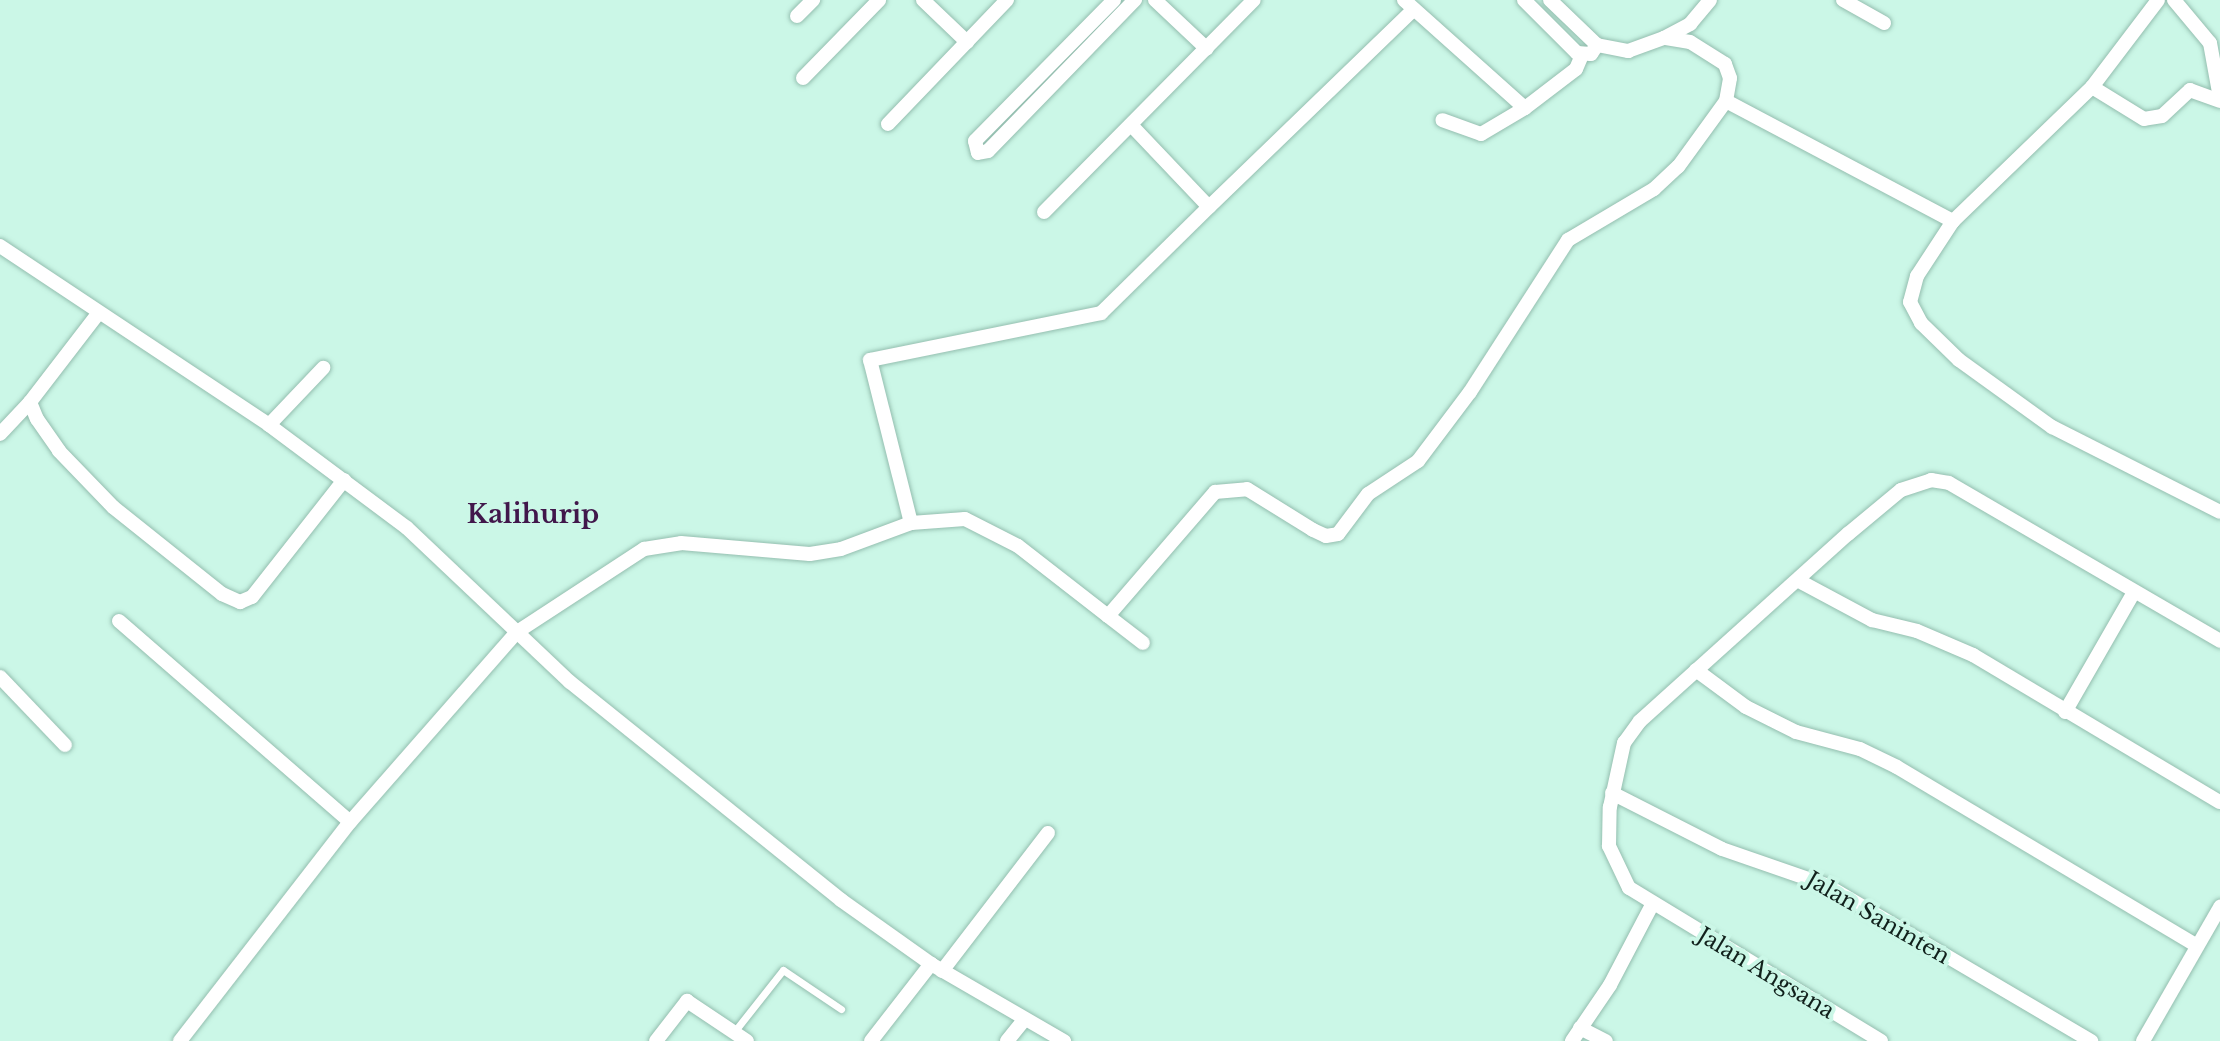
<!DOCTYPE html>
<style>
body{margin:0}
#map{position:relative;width:2220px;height:1041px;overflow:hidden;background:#cbf7e7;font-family:"Libre Baskerville",serif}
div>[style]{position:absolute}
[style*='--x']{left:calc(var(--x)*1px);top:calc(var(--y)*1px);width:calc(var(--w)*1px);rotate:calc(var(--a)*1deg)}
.roads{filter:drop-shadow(0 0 2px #94beaf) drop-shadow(0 0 2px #94beaf)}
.service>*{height:7px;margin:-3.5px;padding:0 3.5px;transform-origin:3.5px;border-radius:3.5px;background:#fff}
.minor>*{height:14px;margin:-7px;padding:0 7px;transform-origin:7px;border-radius:7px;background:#fff}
span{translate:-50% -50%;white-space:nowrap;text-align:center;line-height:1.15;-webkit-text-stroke:8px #cbf7e7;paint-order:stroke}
.street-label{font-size:22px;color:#11211c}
.quarter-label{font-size:26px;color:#41174b;font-weight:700}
</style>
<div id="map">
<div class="roads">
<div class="service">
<i style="--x:734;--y:1032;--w:79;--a:-51.7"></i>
<i style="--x:783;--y:970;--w:70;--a:33.9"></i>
</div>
<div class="minor">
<i style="--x:923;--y:0;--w:61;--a:43.7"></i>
<i style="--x:1114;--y:0;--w:198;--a:134.6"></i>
<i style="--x:975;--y:141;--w:12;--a:76"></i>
<i style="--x:978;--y:153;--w:10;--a:-11"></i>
<i style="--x:988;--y:151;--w:211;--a:-45.8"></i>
<i style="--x:1155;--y:0;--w:71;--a:43.3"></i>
<i style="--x:1404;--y:0;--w:162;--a:41.8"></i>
<i style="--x:1525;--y:108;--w:51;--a:149.4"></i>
<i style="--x:1481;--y:134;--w:41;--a:-160.3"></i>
<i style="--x:1524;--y:0;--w:75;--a:45"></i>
<i style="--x:1577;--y:53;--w:14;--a:4"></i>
<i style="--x:1591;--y:54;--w:11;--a:-56"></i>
<i style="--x:1597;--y:45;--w:65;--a:-136.2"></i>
<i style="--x:1843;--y:0;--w:47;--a:29.3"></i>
<i style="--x:2174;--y:0;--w:56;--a:50.1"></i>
<i style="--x:2210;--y:43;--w:56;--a:79.7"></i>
<i style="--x:797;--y:16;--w:23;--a:-45"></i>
<i style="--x:1597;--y:45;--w:32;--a:11"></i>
<i style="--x:1628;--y:51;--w:38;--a:-20"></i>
<i style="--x:1664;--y:38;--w:30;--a:-28"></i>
<i style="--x:1690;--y:24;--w:31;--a:-50"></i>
<i style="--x:803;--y:78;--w:109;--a:-45.7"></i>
<i style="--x:2092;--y:87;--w:109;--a:-52.8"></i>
<i style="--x:1726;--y:101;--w:257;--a:27.9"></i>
<i style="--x:2220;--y:101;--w:32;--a:-160"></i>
<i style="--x:2190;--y:90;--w:38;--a:137"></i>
<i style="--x:2162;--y:116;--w:18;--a:171"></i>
<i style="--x:2144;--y:119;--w:61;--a:-148.4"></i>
<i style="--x:2092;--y:87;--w:193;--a:136"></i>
<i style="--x:1953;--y:221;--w:66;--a:123.2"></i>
<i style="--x:1917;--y:276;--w:27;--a:105"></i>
<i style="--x:1910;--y:302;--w:24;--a:62"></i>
<i style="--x:1921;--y:323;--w:53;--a:44.2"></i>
<i style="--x:1959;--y:360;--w:115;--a:35.8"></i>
<i style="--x:2052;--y:427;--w:188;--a:26.8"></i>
<i style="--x:1525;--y:108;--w:64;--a:-37.4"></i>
<i style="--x:1576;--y:69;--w:15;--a:-67"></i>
<i style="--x:888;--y:124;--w:172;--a:-46.2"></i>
<i style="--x:1133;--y:127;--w:110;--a:46.5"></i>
<i style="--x:1209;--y:207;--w:284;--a:-44"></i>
<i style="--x:1044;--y:212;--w:298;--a:-45.3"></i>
<i style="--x:0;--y:246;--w:323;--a:33.6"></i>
<i style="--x:269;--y:425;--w:172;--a:36.7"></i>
<i style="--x:407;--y:528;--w:224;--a:43.4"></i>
<i style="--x:570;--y:682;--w:348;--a:38.8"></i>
<i style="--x:841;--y:900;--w:110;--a:35.4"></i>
<i style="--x:931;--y:964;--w:154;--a:30.1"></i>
<i style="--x:97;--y:315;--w:110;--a:127.6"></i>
<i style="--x:30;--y:402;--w:18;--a:68"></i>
<i style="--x:37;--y:419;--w:39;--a:55"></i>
<i style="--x:59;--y:451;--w:78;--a:46"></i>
<i style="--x:113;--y:507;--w:139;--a:38.6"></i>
<i style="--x:222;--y:594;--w:20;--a:24"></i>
<i style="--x:240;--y:602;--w:13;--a:-23"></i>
<i style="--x:252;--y:597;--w:149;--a:-51.8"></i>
<i style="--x:269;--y:425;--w:79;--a:-46.5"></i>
<i style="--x:0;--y:434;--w:44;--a:-46.8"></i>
<i style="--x:911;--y:523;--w:168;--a:-104.1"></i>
<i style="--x:870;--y:360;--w:236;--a:-11.5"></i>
<i style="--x:1101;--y:313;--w:151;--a:-44.5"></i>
<i style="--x:1801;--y:582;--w:81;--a:28.2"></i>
<i style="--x:1872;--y:620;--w:46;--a:13.7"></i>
<i style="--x:1917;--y:631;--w:61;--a:23.2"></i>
<i style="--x:1973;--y:655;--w:287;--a:30.8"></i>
<i style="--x:1108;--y:616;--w:44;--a:37.6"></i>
<i style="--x:119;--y:621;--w:306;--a:41"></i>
<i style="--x:1696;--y:670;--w:62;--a:36.5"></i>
<i style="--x:1746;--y:707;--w:56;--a:26.6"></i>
<i style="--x:1796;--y:732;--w:66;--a:14.9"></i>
<i style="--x:1860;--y:749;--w:41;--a:25.9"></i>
<i style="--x:1897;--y:767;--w:349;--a:30.8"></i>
<i style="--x:0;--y:677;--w:94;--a:46.3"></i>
<i style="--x:2065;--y:712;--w:138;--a:-60.1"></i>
<i style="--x:1612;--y:793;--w:123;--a:27"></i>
<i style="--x:1722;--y:849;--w:110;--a:19.1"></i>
<i style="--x:1826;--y:885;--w:308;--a:30.5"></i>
<i style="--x:942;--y:971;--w:174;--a:-52.5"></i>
<i style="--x:1580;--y:1028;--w:29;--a:27"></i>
<i style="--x:180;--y:1041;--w:277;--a:-52.2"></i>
<i style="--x:350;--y:822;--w:253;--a:-48.7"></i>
<i style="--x:517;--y:632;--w:152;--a:-33.2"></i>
<i style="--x:644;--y:549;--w:37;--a:-9"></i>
<i style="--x:681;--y:543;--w:129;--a:4.9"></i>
<i style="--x:810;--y:554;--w:31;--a:-9"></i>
<i style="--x:841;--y:549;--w:75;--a:-20.4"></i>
<i style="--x:911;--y:523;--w:54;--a:-4.2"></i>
<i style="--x:965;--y:519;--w:59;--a:27"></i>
<i style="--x:1018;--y:546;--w:114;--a:37.9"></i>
<i style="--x:1108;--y:616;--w:164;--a:-49.2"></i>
<i style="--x:1215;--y:492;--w:32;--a:-5"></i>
<i style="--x:1247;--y:489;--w:78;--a:31.8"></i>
<i style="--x:1313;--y:530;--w:14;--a:25"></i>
<i style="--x:1326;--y:536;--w:12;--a:-9"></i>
<i style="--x:1338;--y:534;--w:50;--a:-53.1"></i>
<i style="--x:1368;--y:494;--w:60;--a:-33.4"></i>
<i style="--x:1418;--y:461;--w:86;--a:-53"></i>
<i style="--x:1470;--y:392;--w:181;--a:-57.2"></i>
<i style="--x:1568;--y:240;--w:100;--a:-30.7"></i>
<i style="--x:1654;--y:189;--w:33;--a:-43"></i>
<i style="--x:1678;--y:167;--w:82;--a:-54"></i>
<i style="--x:1726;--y:101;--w:23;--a:-80"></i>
<i style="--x:1730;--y:78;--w:15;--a:-110"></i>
<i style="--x:1725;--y:64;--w:41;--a:-147.8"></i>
<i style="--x:1690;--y:42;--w:26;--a:-171"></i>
<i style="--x:656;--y:1041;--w:51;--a:-52.2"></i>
<i style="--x:687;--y:1001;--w:72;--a:33.7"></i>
<i style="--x:871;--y:1041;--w:98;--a:-52.1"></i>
<i style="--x:1007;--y:1041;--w:27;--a:-51"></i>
<i style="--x:1572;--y:1041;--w:68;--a:-55.8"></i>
<i style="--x:1610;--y:985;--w:90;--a:-62.3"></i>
<i style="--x:1881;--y:1041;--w:295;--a:-148.7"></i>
<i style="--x:1629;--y:888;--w:47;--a:-115.5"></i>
<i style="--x:1609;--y:846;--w:39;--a:-89"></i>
<i style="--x:1610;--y:807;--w:66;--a:-77.7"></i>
<i style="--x:1624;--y:743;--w:27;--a:-54"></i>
<i style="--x:1640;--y:721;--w:280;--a:-42"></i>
<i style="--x:1848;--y:534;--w:69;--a:-39.7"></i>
<i style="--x:1901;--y:490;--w:32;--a:-18"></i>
<i style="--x:1931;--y:480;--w:18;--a:9"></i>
<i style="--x:1949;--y:483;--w:314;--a:30.2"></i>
<i style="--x:2143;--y:1041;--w:155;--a:-60.1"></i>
</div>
</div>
<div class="street-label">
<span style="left:1878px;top:918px;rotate:30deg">Jalan Saninten</span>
<span style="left:1766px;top:973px;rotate:31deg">Jalan Angsana</span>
</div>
<div class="quarter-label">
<span style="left:533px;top:515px">Kalihurip</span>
</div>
</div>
